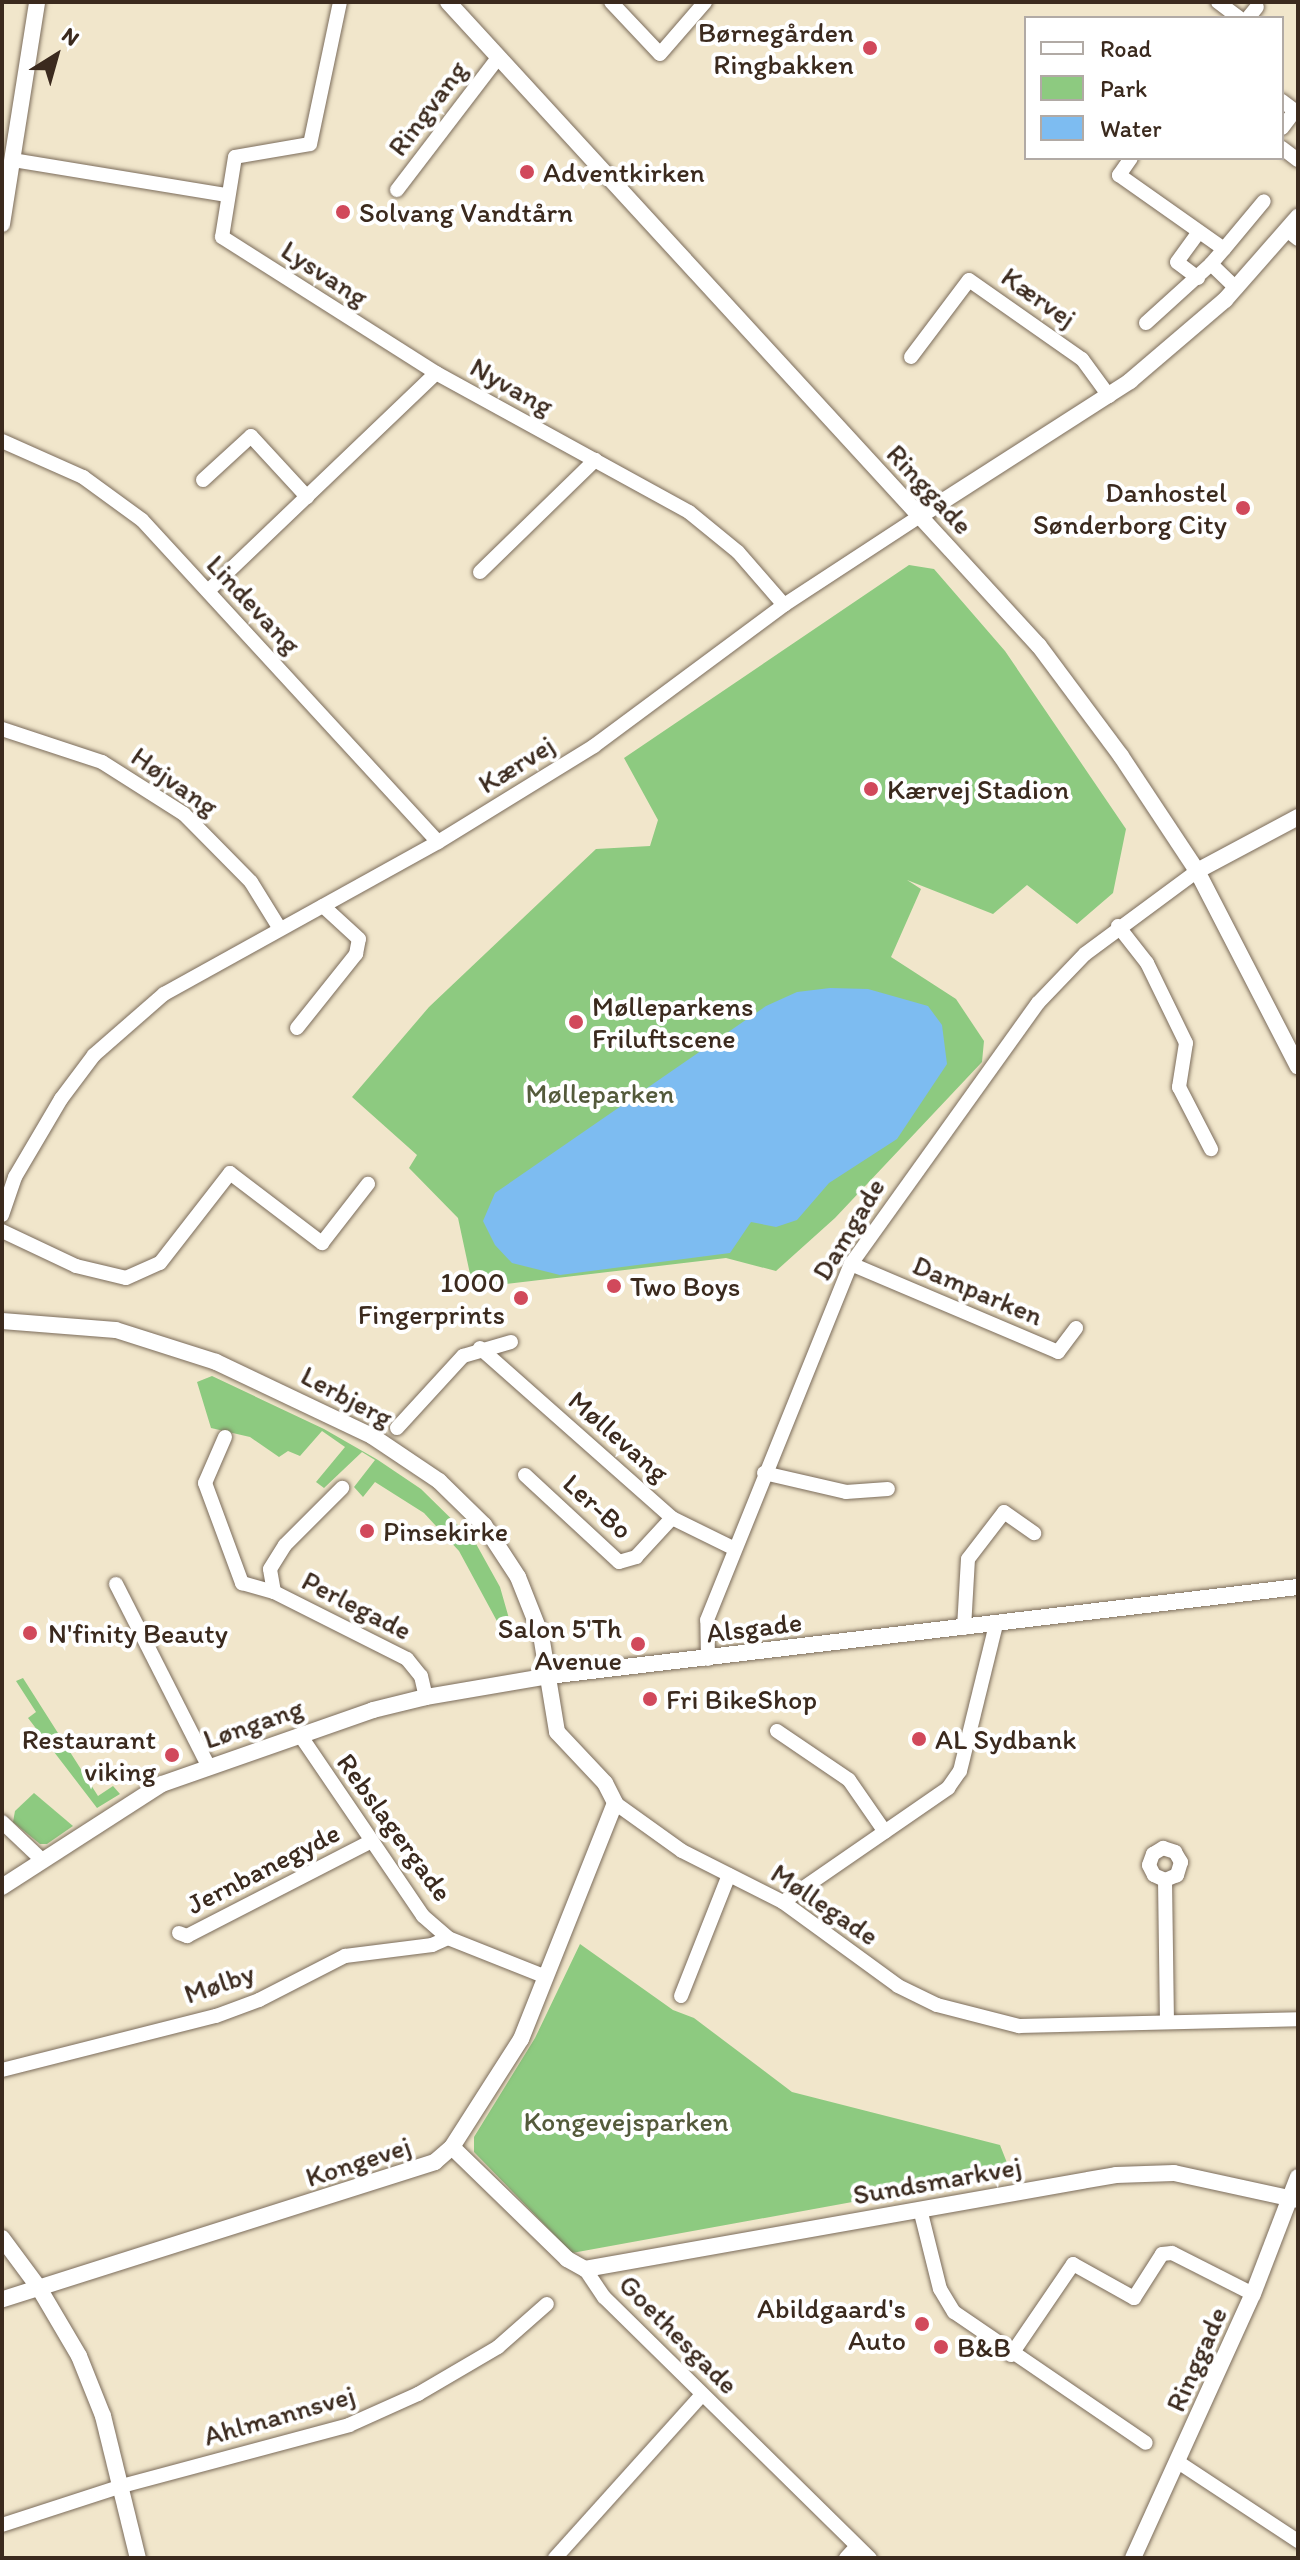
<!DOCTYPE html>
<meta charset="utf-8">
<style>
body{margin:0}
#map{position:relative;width:1300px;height:2560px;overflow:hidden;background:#f1e6cb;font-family:Itim,sans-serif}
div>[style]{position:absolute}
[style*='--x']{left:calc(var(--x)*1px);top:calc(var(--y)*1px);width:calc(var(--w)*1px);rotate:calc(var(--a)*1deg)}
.green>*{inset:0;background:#8dca80}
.water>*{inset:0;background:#7dbcf1}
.roads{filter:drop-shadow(0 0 2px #7b6c5b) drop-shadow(0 0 2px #7b6c5b)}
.minor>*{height:14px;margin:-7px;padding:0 7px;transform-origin:7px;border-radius:7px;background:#fff}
.tertiary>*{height:16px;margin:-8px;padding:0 8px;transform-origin:8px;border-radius:8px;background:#fff}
.dots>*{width:22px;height:22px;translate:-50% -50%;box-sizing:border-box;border:4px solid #fff;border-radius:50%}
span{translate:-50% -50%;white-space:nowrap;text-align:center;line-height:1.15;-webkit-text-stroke:8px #fff;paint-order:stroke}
.poi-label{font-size:28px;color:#3b2a1e}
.right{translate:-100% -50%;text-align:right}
.left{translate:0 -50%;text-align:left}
.street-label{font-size:28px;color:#3b2a1e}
.park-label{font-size:28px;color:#545a3b}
.frame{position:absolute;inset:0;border:4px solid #3b2a1e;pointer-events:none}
.legend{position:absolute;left:1024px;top:16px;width:260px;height:144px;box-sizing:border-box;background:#fff;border:2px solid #b1aaa5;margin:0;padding:10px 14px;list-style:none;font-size:24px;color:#3b2a1e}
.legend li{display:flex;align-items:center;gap:16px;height:40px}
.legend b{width:40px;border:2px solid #b1aaa5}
.north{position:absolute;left:16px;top:16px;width:80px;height:80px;-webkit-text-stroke:6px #fff;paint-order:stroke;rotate:37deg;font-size:22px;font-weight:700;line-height:32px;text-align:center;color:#3b2a1e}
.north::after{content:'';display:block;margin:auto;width:28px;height:36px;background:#3b2a1e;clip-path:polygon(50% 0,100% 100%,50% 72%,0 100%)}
</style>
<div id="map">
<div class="green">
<i style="clip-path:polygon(909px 565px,934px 569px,1005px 651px,1126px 829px,1113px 893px,1077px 924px,1027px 885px,993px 914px,907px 880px,921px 889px,891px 957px,956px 999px,984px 1041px,982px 1062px,835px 1218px,776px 1271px,726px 1258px,473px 1288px,458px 1218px,409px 1168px,417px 1155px,352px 1097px,429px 1007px,596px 849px,650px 846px,658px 820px,624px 758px)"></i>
<i style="clip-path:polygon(212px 1376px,324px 1429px,378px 1460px,421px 1489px,475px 1542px,500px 1587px,514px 1636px,505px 1636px,459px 1551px,424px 1513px,375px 1482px,363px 1497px,354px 1487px,375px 1460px,362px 1452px,324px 1488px,316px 1482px,345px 1447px,322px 1431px,300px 1456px,288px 1451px,279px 1457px,250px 1437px,211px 1428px,197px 1382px)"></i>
<i style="clip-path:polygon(23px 1678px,98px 1796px,113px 1786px,120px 1794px,97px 1808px,28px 1718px,36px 1712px,16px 1681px)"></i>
<i style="clip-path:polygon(34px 1793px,73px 1826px,47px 1844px,40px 1844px,13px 1822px,15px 1811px)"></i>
<i style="clip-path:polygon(580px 1944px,673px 2010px,694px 2018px,792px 2092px,1000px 2145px,1011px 2173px,572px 2253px,474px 2152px,474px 2137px,535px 2038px)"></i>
</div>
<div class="water">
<i style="clip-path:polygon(830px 988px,868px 989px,928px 1006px,942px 1025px,947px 1064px,897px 1139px,829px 1183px,797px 1220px,776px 1227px,751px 1222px,730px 1253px,560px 1275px,512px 1263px,495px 1245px,483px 1221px,495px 1193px,766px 1006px,797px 992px)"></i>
</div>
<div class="roads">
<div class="minor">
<i style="--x:340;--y:2;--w:145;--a:101.9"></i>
<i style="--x:310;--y:144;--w:76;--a:170.2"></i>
<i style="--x:235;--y:157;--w:81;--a:99.2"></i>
<i style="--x:222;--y:237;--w:254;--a:32.4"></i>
<i style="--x:436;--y:373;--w:289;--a:28.8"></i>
<i style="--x:689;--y:512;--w:63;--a:39.2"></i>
<i style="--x:738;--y:552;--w:70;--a:49"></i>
<i style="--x:611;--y:2;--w:71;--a:46.7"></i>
<i style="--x:660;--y:54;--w:69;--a:-49.1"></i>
<i style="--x:1218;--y:2;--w:26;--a:37"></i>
<i style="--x:1248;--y:18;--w:14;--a:-51"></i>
<i style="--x:1282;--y:101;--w:20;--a:37"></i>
<i style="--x:1282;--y:128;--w:21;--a:-53"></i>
<i style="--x:1282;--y:148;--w:20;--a:37"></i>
<i style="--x:1131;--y:158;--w:21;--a:125"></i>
<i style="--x:1119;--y:175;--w:128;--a:35.2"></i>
<i style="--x:1224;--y:249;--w:20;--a:131"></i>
<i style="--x:1211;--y:264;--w:35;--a:44"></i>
<i style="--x:13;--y:160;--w:216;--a:9.3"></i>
<i style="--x:397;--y:190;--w:166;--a:-52.6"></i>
<i style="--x:1287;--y:230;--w:14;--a:39"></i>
<i style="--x:1224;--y:249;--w:62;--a:-50.2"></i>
<i style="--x:1198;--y:278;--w:26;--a:-143"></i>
<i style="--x:1177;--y:262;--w:37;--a:-54"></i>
<i style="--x:1146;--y:323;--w:88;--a:-42.2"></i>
<i style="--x:911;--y:357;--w:96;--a:-53"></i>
<i style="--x:969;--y:280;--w:138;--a:35"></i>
<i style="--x:1082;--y:359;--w:46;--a:53.9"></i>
<i style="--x:2;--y:441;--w:89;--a:24"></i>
<i style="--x:83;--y:477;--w:73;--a:36.1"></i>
<i style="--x:142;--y:520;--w:437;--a:47.4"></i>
<i style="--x:203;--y:480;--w:65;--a:-42.5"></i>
<i style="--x:251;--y:436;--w:83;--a:47.4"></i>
<i style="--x:480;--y:572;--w:161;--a:-44.2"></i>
<i style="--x:208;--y:591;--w:315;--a:-43.7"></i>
<i style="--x:2;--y:729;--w:105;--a:18.3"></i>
<i style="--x:102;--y:762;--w:97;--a:32.4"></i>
<i style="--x:184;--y:814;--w:95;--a:45.4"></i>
<i style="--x:251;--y:882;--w:55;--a:58.3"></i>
<i style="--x:1118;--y:926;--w:47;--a:51.9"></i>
<i style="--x:1147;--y:963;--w:89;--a:64"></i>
<i style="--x:1186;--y:1043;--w:45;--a:99"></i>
<i style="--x:1179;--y:1087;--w:70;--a:62.7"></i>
<i style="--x:297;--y:1028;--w:95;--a:-51.4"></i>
<i style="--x:356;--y:954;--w:15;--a:-79"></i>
<i style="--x:359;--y:939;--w:49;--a:-137.5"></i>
<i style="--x:2;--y:1215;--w:40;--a:-71.1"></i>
<i style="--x:15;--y:1177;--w:91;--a:-59.5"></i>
<i style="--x:61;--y:1099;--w:55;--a:-53.1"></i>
<i style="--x:94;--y:1055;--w:93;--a:-41.1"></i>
<i style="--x:164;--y:994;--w:313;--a:-29"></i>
<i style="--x:438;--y:842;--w:183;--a:-31.6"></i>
<i style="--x:594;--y:746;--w:237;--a:-36.6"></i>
<i style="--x:784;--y:605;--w:163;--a:-33.2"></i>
<i style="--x:2;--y:1231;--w:82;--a:25.3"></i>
<i style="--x:76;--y:1266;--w:51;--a:13.5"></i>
<i style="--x:126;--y:1278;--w:37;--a:-24"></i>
<i style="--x:160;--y:1263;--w:114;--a:-52.1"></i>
<i style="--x:230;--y:1173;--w:116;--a:37.3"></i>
<i style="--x:322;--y:1243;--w:75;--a:-52.1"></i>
<i style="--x:851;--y:1264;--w:225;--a:23"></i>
<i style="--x:1058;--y:1352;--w:30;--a:-53"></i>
<i style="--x:480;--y:1348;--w:256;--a:41.5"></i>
<i style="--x:672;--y:1518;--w:68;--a:26.2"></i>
<i style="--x:397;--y:1428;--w:98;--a:-47.5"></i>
<i style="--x:463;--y:1356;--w:50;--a:-16.3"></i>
<i style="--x:225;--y:1437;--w:50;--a:113.5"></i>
<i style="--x:205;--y:1483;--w:107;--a:69.7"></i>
<i style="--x:242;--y:1583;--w:33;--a:16"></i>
<i style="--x:274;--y:1592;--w:149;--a:26.7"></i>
<i style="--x:407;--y:1659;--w:22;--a:51"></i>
<i style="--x:421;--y:1676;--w:22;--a:77"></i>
<i style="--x:764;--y:1473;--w:84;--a:13"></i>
<i style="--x:846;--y:1492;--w:42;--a:-4.1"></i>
<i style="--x:525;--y:1475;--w:128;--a:42.8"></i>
<i style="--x:619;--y:1562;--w:18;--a:-16"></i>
<i style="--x:636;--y:1557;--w:53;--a:-47.3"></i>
<i style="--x:116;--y:1584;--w:203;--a:63.1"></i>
<i style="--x:274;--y:1592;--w:23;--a:-100"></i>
<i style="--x:270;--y:1569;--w:28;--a:-58"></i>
<i style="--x:285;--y:1545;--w:81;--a:-45"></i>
<i style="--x:964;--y:1628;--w:69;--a:-86.7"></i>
<i style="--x:968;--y:1559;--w:59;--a:-52.5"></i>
<i style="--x:1004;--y:1512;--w:37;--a:35"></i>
<i style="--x:708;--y:1659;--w:39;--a:-91"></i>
<i style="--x:707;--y:1620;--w:384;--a:-68"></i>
<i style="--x:851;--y:1264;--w:321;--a:-54.4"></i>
<i style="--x:1038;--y:1003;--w:68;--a:-46.2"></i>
<i style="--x:1085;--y:954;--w:139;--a:-36.5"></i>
<i style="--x:777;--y:1731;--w:87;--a:34.2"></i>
<i style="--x:849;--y:1780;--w:63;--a:55.3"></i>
<i style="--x:300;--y:1735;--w:219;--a:55.8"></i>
<i style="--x:423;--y:1916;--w:33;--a:41"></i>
<i style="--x:448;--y:1938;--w:105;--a:21.7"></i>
<i style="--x:615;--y:1803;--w:82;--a:35.6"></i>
<i style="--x:682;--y:1851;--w:113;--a:26.8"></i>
<i style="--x:783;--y:1902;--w:142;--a:36.1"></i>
<i style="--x:898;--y:1986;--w:43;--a:26"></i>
<i style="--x:937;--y:2005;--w:85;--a:14.4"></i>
<i style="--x:1019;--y:2026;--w:279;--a:-1.4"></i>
<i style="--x:2;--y:1822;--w:54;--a:43.5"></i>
<i style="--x:1165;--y:1880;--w:12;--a:-156"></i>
<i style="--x:1154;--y:1875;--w:11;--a:-117"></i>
<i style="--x:1149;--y:1865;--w:12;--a:-70"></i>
<i style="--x:1153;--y:1854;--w:12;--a:-31"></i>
<i style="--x:1163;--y:1848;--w:13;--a:18"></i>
<i style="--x:1175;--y:1852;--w:12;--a:59"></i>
<i style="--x:1181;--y:1862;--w:14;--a:107"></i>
<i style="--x:1177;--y:1875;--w:13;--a:157"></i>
<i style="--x:1165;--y:1880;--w:140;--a:89.2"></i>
<i style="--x:783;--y:1902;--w:201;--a:-34.6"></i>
<i style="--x:948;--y:1788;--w:21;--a:-55"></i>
<i style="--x:960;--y:1771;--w:151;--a:-76.2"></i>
<i style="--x:179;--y:1933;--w:9;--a:21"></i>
<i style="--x:187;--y:1936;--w:206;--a:-27.2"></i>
<i style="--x:681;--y:1996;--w:130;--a:-68.4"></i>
<i style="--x:2;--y:2070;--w:221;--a:-14.2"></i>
<i style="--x:216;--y:2016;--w:46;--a:-20.4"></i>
<i style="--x:259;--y:2000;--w:97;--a:-27.1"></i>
<i style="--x:345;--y:1956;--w:88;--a:-7.2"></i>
<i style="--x:432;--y:1945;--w:17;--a:-24"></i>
<i style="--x:920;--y:2209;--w:82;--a:76"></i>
<i style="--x:940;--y:2289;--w:27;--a:59"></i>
<i style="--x:954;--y:2312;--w:232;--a:34.3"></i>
<i style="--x:585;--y:2269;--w:34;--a:56"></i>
<i style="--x:604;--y:2297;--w:373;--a:44.5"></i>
<i style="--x:1011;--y:2355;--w:110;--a:-55.7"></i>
<i style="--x:1073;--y:2264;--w:70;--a:29.1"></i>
<i style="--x:1134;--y:2298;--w:52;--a:-57.5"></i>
<i style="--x:1162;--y:2254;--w:10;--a:-6"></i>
<i style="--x:1172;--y:2253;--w:91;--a:26.8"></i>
<i style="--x:1178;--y:2462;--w:144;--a:33.4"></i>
<i style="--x:2;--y:2525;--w:126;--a:-18"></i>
<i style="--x:122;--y:2486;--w:235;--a:-15"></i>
<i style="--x:349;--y:2425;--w:76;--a:-24.2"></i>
<i style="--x:418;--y:2394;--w:93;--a:-30.4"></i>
<i style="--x:498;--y:2347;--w:65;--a:-41.3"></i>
<i style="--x:555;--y:2558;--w:219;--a:-48"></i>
<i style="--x:846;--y:2558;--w:16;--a:-47"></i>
</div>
<div class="tertiary">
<i style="--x:448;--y:2;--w:874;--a:47.46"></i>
<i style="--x:1039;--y:646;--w:137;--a:53.3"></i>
<i style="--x:1121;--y:756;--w:138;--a:56.5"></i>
<i style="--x:1197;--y:871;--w:220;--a:62.7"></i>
<i style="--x:2;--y:224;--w:225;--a:-81"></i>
<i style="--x:920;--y:516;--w:250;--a:-32.7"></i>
<i style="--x:1130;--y:381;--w:125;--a:-40.5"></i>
<i style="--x:1225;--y:300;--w:111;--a:-48.7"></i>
<i style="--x:1197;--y:871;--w:115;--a:-28.1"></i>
<i style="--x:2;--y:1321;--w:114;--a:4.5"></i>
<i style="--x:116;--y:1330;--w:105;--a:17.7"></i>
<i style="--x:216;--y:1362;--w:173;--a:25.4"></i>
<i style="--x:372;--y:1436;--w:81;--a:33.9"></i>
<i style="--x:439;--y:1481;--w:63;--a:44.4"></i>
<i style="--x:484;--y:1525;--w:62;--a:56.8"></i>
<i style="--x:518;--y:1577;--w:62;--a:68.4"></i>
<i style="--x:541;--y:1635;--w:98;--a:80.6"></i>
<i style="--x:557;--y:1732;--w:70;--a:46.7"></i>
<i style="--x:605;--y:1783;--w:22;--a:63"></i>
<i style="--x:615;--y:1803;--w:254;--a:111.7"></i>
<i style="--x:521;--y:2039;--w:128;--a:122.6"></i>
<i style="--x:452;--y:2147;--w:23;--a:139"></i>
<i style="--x:435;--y:2162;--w:454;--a:162.4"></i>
<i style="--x:2;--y:1887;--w:190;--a:-32.8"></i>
<i style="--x:162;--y:1784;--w:224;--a:-19.3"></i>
<i style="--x:373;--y:1710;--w:55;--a:-13.8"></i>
<i style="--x:426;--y:1697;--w:125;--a:-9.7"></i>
<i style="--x:549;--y:1676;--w:754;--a:-6.78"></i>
<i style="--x:452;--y:2147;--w:161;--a:44.2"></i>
<i style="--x:567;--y:2259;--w:21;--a:29"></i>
<i style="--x:585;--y:2269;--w:539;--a:-10.04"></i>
<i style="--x:1116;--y:2175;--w:58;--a:-2"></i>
<i style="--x:1174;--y:2173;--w:127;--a:12.3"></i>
<i style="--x:2;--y:2238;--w:62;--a:53.5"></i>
<i style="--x:39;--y:2288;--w:79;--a:59.5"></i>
<i style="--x:79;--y:2356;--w:65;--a:68.2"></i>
<i style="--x:103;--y:2416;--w:146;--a:76.2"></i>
<i style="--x:1133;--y:2558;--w:290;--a:-65.6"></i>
<i style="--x:1253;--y:2294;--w:125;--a:-69"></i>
</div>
</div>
<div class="dots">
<i style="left:870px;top:48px;background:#d1495b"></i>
<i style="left:527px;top:172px;background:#d1495b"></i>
<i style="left:343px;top:212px;background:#d1495b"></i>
<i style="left:1243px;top:508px;background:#d1495b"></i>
<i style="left:871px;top:789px;background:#d1495b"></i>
<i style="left:576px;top:1022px;background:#d1495b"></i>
<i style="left:614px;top:1286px;background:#d1495b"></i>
<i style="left:521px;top:1298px;background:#d1495b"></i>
<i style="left:367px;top:1531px;background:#d1495b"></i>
<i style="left:30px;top:1633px;background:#d1495b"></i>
<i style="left:638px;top:1644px;background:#d1495b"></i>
<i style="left:650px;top:1699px;background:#d1495b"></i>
<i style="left:919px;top:1739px;background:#d1495b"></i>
<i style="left:172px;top:1755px;background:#d1495b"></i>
<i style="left:922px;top:2324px;background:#d1495b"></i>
<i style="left:941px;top:2347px;background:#d1495b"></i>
</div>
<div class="poi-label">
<span class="right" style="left:854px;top:48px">Børnegården<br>Ringbakken</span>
<span class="left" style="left:543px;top:172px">Adventkirken</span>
<span class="left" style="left:359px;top:212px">Solvang Vandtårn</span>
<span class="right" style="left:1227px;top:508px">Danhostel<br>Sønderborg City</span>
<span class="left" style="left:887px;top:789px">Kærvej Stadion</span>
<span class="left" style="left:592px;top:1022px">Mølleparkens<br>Friluftscene</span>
<span class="right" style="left:505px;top:1298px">1000<br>Fingerprints</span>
<span class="left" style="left:630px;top:1286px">Two Boys</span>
<span class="left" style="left:383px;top:1531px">Pinsekirke</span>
<span class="right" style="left:622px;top:1644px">Salon 5'Th<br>Avenue</span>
<span class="left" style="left:48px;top:1633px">N'finity Beauty</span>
<span class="left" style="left:666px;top:1699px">Fri BikeShop</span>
<span class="right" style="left:156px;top:1755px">Restaurant<br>viking</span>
<span class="left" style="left:935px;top:1739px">AL Sydbank</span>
<span class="right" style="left:906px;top:2324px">Abildgaard's<br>Auto</span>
<span class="left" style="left:957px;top:2347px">B&amp;B</span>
</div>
<div class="street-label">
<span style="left:427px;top:108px;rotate:-53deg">Ringvang</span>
<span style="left:325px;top:273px;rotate:33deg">Lysvang</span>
<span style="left:1039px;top:297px;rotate:35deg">Kærvej</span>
<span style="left:512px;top:386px;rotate:29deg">Nyvang</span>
<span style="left:930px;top:489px;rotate:47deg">Ringgade</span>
<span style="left:254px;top:604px;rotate:47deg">Lindevang</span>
<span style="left:516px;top:764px;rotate:-32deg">Kærvej</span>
<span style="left:175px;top:781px;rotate:35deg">Højvang</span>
<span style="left:848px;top:1229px;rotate:-59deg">Damgade</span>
<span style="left:978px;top:1290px;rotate:23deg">Damparken</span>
<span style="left:347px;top:1396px;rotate:28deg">Lerbjerg</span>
<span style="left:619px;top:1436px;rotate:41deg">Møllevang</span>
<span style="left:598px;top:1506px;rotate:42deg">Ler-Bo</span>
<span style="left:357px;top:1605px;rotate:27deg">Perlegade</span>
<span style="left:754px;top:1627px;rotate:-7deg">Alsgade</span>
<span style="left:253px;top:1723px;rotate:-19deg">Løngang</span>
<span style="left:395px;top:1827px;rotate:54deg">Rebslagergade</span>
<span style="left:263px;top:1868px;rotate:-27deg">Jernbanegyde</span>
<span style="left:825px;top:1904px;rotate:34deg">Møllegade</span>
<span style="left:219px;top:1983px;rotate:-19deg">Mølby</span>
<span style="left:358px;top:2161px;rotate:-18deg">Kongevej</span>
<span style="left:937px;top:2180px;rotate:-10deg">Sundsmarkvej</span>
<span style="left:679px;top:2334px;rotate:45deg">Goethesgade</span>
<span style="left:1196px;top:2359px;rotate:-66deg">Ringgade</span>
<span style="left:279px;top:2415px;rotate:-16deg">Ahlmannsvej</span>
</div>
<div class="park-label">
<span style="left:600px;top:1093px">Mølleparken</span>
<span style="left:626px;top:2121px">Kongevejsparken</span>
</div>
<div class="frame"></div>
<ul class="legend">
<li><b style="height:10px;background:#fff"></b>Road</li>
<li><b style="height:22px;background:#8dca80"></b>Park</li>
<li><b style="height:22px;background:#7dbcf1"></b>Water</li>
</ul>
<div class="north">N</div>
</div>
